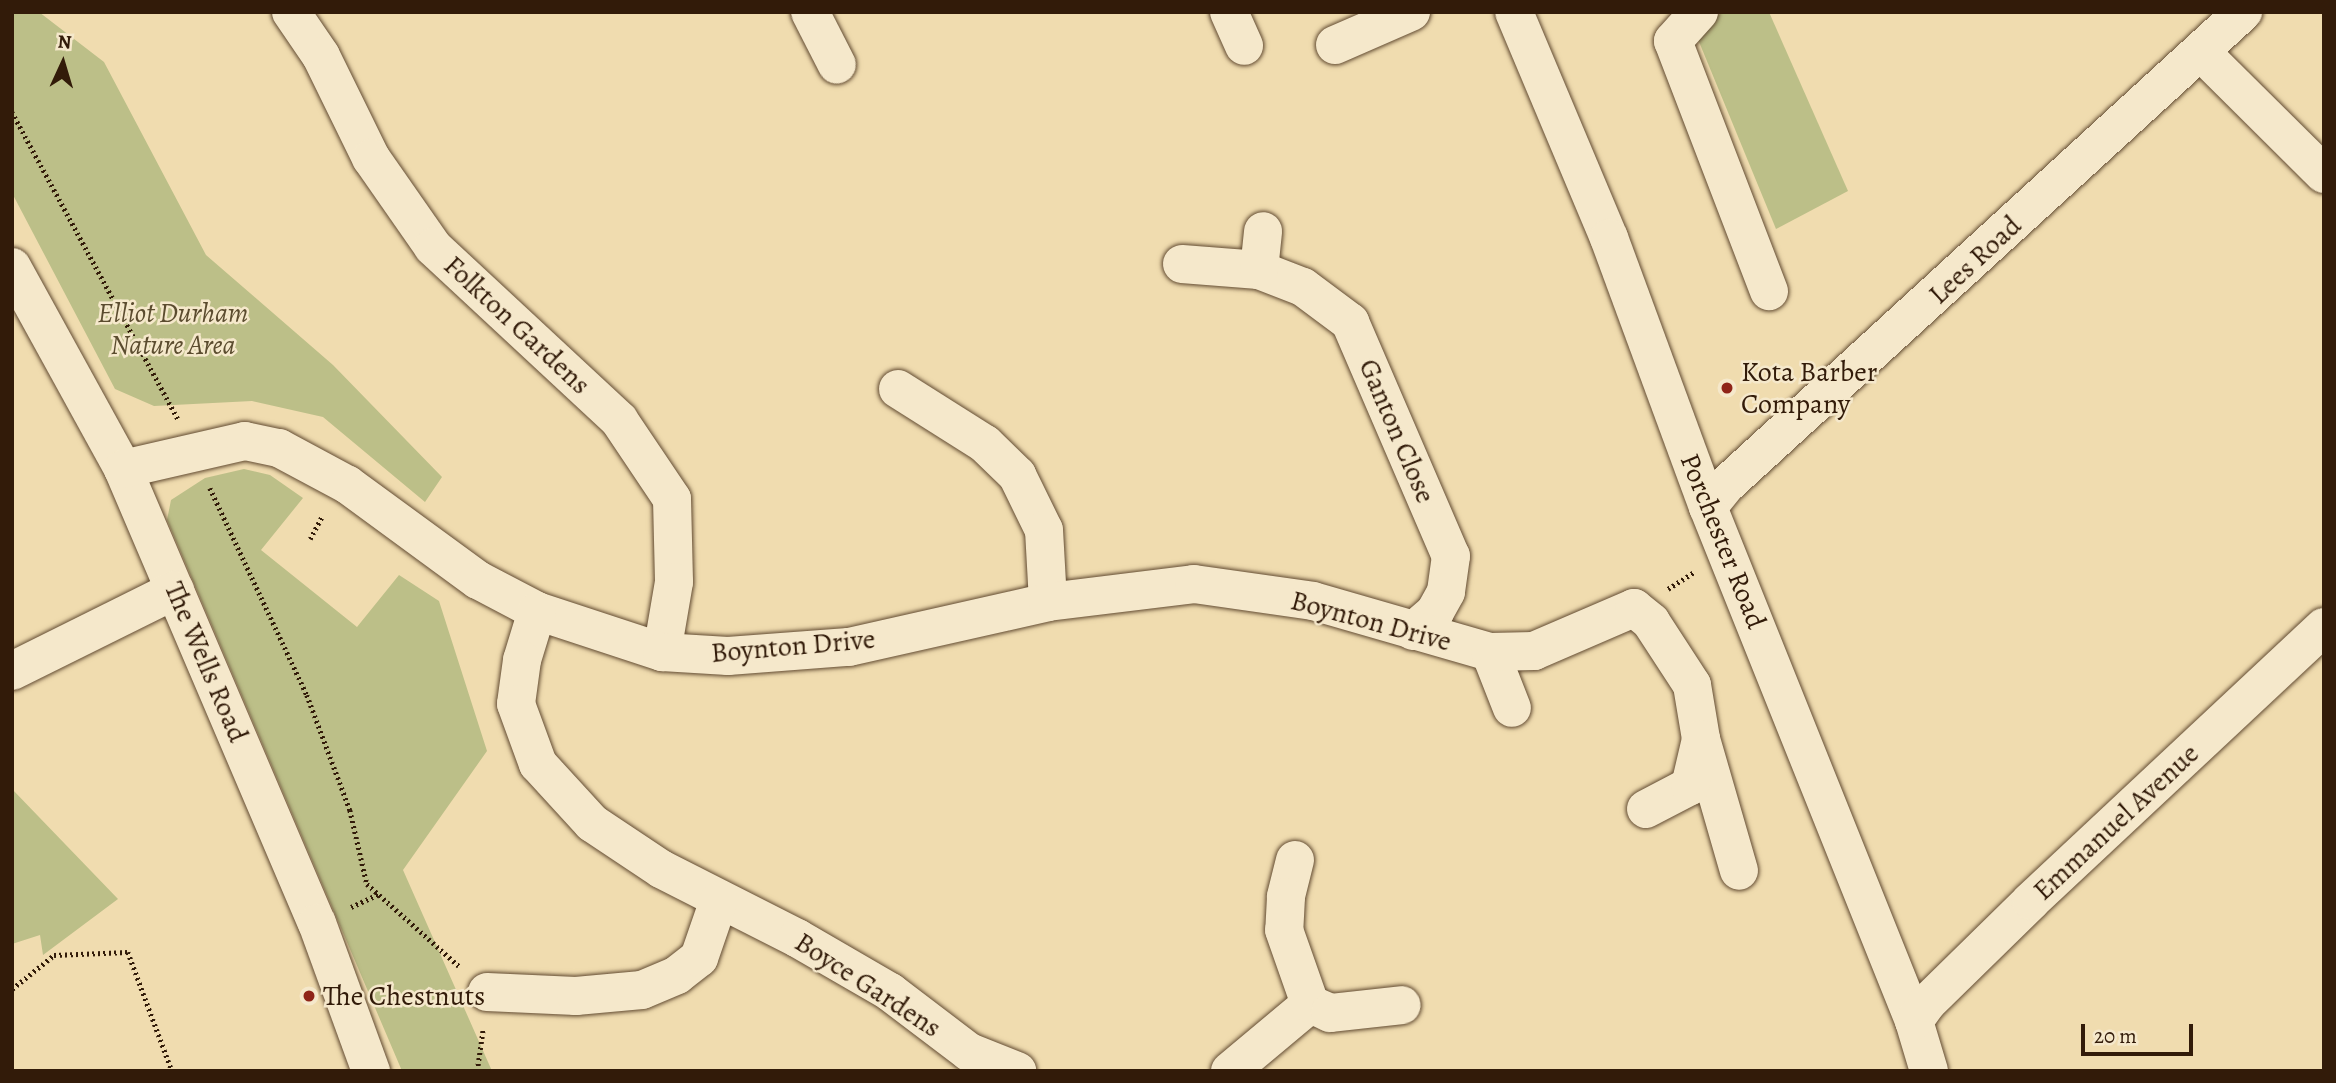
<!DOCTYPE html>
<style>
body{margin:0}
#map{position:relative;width:2336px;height:1083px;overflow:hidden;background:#f0dcaf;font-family:Alegreya,serif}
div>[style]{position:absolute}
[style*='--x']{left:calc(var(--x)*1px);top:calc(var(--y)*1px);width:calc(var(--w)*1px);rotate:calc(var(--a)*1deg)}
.green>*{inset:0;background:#bcbf88}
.path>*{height:4.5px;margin-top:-2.25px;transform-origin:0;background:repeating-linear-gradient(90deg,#321b09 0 2px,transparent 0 5.5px)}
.roads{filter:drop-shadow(0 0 2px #624b32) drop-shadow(0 0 2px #624b32)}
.minor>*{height:38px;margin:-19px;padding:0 19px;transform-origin:19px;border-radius:19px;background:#f5e8cb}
.dots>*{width:19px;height:19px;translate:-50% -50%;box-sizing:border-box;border:4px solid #f5e8cb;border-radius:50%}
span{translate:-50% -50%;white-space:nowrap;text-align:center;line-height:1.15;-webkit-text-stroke:5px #f5e8cb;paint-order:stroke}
.street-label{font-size:28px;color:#321b09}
.park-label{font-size:28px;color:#5b4c2f;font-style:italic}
.poi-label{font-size:28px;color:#321b09}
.left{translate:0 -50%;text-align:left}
.frame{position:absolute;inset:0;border:14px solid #321b09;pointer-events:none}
.north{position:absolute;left:28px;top:28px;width:70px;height:70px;-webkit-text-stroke:5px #f5e8cb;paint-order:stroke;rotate:4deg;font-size:19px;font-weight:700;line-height:28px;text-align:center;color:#321b09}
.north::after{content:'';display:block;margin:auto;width:24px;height:32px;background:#321b09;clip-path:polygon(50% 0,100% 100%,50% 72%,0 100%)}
.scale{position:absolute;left:2081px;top:1024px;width:112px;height:32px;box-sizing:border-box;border:4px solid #321b09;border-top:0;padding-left:9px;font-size:21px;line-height:24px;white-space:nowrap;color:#321b09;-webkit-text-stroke:5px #f5e8cb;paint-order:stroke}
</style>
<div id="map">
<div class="green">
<i style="clip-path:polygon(12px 12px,39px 12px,104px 62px,206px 255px,333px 365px,442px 477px,425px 502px,323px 417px,252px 401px,154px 406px,115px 389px,12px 193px)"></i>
<i style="clip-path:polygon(1723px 12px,1769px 12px,1848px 191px,1776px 229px,1695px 32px)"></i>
<i style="clip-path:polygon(244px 469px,270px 475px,303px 498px,261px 550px,357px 627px,399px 575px,439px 601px,487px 751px,403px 870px,492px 1071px,402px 1071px,167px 520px,171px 500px,205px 478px)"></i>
<i style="clip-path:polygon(12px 789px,118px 899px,43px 955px,40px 935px,12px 944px)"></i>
</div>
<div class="path">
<i style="--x:12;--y:112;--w:349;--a:61.6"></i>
<i style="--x:210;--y:488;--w:229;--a:64.9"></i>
<i style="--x:307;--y:695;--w:123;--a:69.5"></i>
<i style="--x:350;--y:810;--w:76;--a:77.1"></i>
<i style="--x:367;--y:884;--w:123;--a:41.7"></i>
<i style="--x:310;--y:539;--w:27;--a:-62"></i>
<i style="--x:1668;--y:589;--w:30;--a:-33"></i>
<i style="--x:351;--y:907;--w:31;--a:-25"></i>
<i style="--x:12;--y:989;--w:54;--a:-39"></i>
<i style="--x:54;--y:955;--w:74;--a:-2.3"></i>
<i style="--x:128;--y:952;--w:127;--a:69.7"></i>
<i style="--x:477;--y:1071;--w:42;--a:-81.9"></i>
</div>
<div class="roads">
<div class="minor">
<i style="--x:291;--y:12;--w:53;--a:55.7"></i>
<i style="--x:321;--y:56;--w:114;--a:63.9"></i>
<i style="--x:371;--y:158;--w:108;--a:55.1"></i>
<i style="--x:433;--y:247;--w:254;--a:42.9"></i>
<i style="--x:619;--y:420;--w:95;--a:56.1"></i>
<i style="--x:672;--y:499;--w:83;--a:88.6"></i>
<i style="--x:674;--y:582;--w:71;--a:99.7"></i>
<i style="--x:810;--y:12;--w:59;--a:63"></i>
<i style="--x:1229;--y:12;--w:37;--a:66"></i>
<i style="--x:1514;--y:12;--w:245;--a:67.2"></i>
<i style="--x:1609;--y:238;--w:287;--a:69.8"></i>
<i style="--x:1708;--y:507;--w:554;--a:68.16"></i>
<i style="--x:1914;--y:1021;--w:52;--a:73.3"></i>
<i style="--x:1699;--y:12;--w:39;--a:132"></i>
<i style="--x:1673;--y:41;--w:268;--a:69"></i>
<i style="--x:1335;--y:45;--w:83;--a:-23.5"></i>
<i style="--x:2201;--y:52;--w:173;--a:44.8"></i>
<i style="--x:1182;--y:264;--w:77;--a:4.5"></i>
<i style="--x:1259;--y:270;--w:47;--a:21.1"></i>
<i style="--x:1303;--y:287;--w:59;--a:36.7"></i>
<i style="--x:1350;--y:322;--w:255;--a:66.7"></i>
<i style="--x:1451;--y:556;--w:36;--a:98"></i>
<i style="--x:1446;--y:592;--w:23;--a:119"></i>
<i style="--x:1435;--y:612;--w:29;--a:139"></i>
<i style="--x:12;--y:267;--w:230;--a:61.2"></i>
<i style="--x:123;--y:469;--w:494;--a:66.9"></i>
<i style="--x:317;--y:923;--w:158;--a:70"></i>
<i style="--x:1259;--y:270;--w:39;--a:-84"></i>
<i style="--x:898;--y:389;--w:103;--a:32.3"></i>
<i style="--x:985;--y:444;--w:45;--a:44.1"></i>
<i style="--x:1017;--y:475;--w:61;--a:63.9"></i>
<i style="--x:1044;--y:530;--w:72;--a:86.8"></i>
<i style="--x:123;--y:469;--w:125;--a:-12.9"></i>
<i style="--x:245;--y:441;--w:35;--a:12"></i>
<i style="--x:279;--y:448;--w:78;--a:28.2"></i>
<i style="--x:348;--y:485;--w:161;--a:36.2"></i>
<i style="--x:478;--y:580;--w:67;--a:27.7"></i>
<i style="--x:537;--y:611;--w:132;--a:18.2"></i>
<i style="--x:662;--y:652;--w:66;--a:3.5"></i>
<i style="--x:728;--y:656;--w:121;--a:-4.3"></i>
<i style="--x:849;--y:647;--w:204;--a:-12.7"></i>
<i style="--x:1048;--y:602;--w:147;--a:-7"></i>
<i style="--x:1194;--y:584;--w:120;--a:8.1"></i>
<i style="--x:1313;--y:601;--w:184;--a:16.1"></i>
<i style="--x:1490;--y:652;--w:60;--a:68.6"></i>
<i style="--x:1708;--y:507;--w:28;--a:-51"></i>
<i style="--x:1726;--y:485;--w:701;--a:-42.46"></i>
<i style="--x:537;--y:611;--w:51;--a:107"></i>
<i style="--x:522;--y:660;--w:44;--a:97.8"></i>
<i style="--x:516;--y:704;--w:64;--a:69.9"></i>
<i style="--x:538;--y:764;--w:80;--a:47.5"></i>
<i style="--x:592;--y:823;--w:83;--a:33.7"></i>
<i style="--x:661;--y:869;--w:153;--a:26.9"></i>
<i style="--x:797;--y:938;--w:108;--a:30.1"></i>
<i style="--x:890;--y:992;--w:99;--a:37.2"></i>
<i style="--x:969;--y:1052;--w:52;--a:21.6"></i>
<i style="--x:1490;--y:652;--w:44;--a:-1.3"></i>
<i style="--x:1534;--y:651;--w:109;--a:-23.3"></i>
<i style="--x:1634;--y:608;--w:22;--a:39"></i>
<i style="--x:1651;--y:622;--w:75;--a:56.9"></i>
<i style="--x:1692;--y:685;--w:55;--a:80.5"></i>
<i style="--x:1701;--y:739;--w:137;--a:73.9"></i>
<i style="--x:12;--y:671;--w:182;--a:-26.4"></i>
<i style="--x:1646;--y:809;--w:50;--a:-27.6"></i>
<i style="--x:1690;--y:786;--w:48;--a:-76.8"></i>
<i style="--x:1295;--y:860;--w:38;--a:104"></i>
<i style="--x:1286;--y:897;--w:33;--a:93"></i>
<i style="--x:1284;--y:930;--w:78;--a:70.6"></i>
<i style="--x:487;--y:992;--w:89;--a:2.6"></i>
<i style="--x:576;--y:996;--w:66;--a:-5.2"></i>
<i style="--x:642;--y:990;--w:38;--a:-23"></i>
<i style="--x:677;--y:975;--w:28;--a:-38"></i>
<i style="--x:699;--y:958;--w:61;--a:-71"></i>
<i style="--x:1914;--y:1021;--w:22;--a:-54"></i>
<i style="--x:1927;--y:1003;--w:146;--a:-44.4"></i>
<i style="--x:2031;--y:901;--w:401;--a:-43.1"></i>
<i style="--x:1230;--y:1071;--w:104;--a:-39.9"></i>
<i style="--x:1310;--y:1004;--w:22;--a:24"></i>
<i style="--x:1330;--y:1013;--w:72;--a:-6.3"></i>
</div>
</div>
<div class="dots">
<i style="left:1727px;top:388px;background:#8f2418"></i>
<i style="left:309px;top:996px;background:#8f2418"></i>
</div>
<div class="street-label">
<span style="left:1975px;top:260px;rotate:-43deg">Lees Road</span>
<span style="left:517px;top:325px;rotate:43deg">Folkton Gardens</span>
<span style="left:1397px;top:431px;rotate:67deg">Ganton Close</span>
<span style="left:1723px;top:541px;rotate:68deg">Porchester Road</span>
<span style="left:1371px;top:621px;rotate:15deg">Boynton Drive</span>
<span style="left:793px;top:646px;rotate:-5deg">Boynton Drive</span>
<span style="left:206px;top:662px;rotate:67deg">The Wells Road</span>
<span style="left:2116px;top:822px;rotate:-43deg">Emmanuel Avenue</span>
<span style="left:868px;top:985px;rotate:33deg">Boyce Gardens</span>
</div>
<div class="park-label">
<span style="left:173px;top:329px">Elliot Durham<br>Nature Area</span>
</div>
<div class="poi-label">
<span class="left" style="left:1741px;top:388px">Kota Barber<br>Company</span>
<span class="left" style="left:323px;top:996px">The Chestnuts</span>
</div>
<div class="frame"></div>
<div class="north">N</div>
<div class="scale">20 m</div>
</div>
